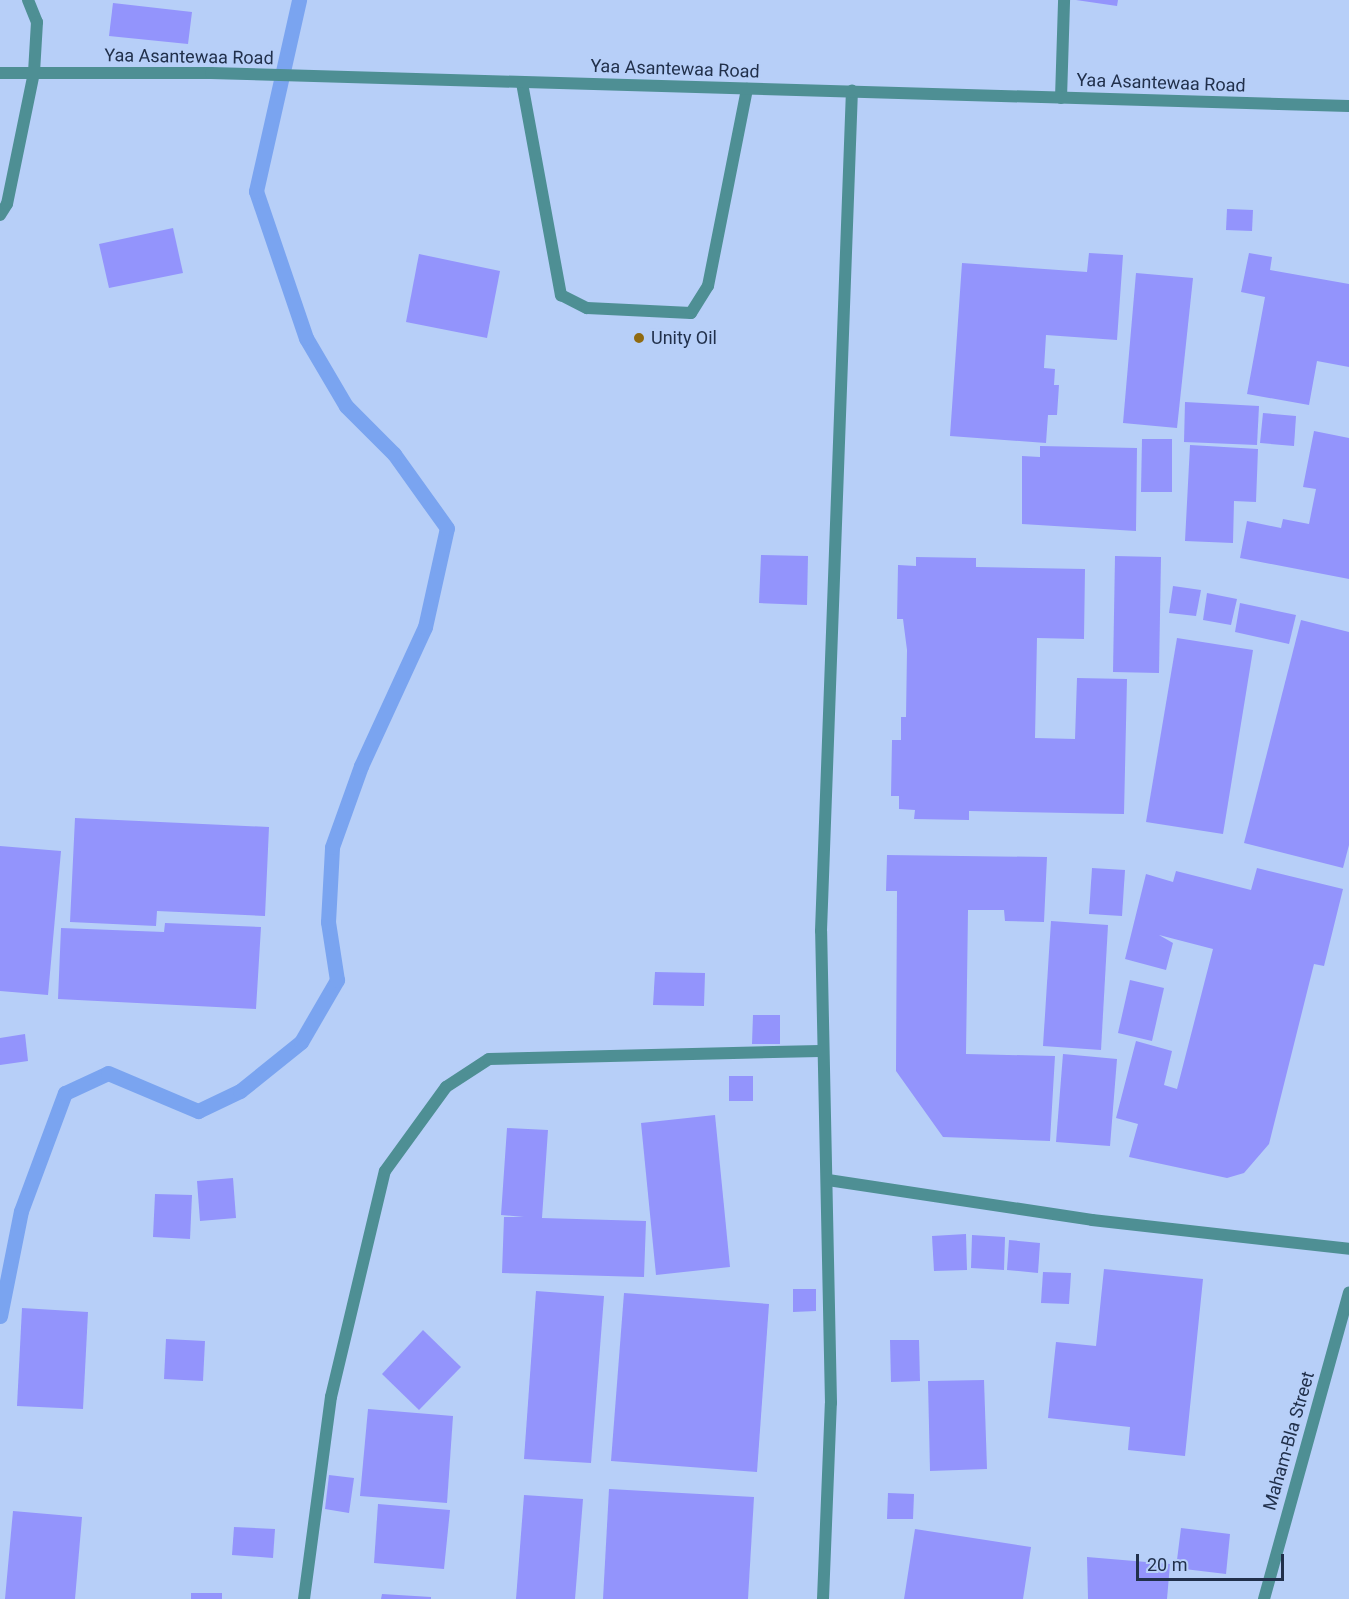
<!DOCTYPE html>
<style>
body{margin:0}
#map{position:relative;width:1349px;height:1599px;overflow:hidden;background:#b7cff8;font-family:Roboto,sans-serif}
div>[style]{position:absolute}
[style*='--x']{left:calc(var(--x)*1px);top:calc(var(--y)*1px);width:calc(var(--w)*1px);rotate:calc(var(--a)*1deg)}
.stream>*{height:15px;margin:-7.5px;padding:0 7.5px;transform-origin:7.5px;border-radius:7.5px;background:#7aa4f0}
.building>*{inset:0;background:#9394fc}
.service>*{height:12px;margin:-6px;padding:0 6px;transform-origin:6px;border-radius:6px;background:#4e8f94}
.minor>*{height:12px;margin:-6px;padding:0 6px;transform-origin:6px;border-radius:6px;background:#4e8f94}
.tertiary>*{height:12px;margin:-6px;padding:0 6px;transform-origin:6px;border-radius:6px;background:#4e8f94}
.dots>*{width:16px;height:16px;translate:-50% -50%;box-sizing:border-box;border:3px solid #b7cff8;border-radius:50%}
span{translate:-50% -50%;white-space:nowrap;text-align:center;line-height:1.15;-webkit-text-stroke:4.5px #b7cff8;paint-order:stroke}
.street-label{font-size:18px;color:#21304b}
.poi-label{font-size:18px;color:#21304b}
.left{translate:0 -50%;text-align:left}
.scale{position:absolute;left:1136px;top:1554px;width:148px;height:27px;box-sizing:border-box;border:3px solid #21304b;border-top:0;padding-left:8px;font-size:18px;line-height:21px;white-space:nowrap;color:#21304b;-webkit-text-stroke:4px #b7cff8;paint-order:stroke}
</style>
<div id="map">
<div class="stream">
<i style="--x:0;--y:1316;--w:107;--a:-78.7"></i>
<i style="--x:21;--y:1211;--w:126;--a:-69.6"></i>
<i style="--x:65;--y:1093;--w:47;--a:-24.9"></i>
<i style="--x:108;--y:1073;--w:98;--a:22.9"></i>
<i style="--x:198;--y:1111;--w:47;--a:-25.5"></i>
<i style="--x:240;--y:1091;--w:78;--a:-38.8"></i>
<i style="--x:301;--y:1042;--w:72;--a:-59.9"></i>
<i style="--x:337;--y:980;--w:59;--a:-98.8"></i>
<i style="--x:328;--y:922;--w:75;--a:-86.9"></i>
<i style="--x:332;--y:847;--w:86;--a:-70.3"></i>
<i style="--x:361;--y:766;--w:153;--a:-65.3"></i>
<i style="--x:425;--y:627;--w:101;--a:-77.5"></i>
<i style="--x:447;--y:528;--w:91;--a:-125.6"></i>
<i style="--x:394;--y:454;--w:68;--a:-135"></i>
<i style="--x:346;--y:406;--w:79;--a:-120.5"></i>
<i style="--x:306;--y:338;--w:155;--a:-108.8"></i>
<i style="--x:256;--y:191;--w:196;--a:-77.3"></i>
</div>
<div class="building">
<i style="clip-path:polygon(1076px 0,1118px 0,1117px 6px)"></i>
<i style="clip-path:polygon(113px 3px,192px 12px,188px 44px,109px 36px)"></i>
<i style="clip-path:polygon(1227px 209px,1253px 210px,1252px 231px,1226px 230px)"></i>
<i style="clip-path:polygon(173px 228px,183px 273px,109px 288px,99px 244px)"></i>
<i style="clip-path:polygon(1089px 253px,1123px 255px,1117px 340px,1046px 335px,1044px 368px,1055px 369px,1054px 385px,1059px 385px,1057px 415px,1048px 415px,1046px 443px,950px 436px,962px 263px,1087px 272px)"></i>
<i style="clip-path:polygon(1249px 253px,1272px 257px,1270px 270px,1349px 284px,1349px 367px,1317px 361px,1309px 405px,1247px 394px,1265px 297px,1241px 292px)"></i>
<i style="clip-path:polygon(419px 254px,500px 271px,487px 338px,406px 322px)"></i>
<i style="clip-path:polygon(1136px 273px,1193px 278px,1177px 428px,1123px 423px)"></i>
<i style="clip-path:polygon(1185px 402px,1259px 406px,1257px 445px,1184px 442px)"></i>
<i style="clip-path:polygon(1263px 413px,1296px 416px,1294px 446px,1260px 443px)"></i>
<i style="clip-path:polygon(1314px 431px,1349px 438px,1349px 579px,1240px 558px,1247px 521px,1281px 528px,1283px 519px,1309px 524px,1316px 489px,1303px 487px)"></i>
<i style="clip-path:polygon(1142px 439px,1172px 439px,1172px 492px,1141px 492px)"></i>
<i style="clip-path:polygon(1190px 445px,1258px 449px,1256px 502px,1234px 501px,1233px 543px,1185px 541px)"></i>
<i style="clip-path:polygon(1040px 446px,1137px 448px,1136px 531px,1022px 524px,1022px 456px,1040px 457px)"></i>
<i style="clip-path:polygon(761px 555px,808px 556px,807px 605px,759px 603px)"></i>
<i style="clip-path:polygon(1115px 556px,1161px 557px,1159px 673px,1113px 672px)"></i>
<i style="clip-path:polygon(916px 557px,976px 558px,976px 567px,1085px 569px,1084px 639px,1037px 638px,1035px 738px,1075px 739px,1077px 678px,1127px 679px,1124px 814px,969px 811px,969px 820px,914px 819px,915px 810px,899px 809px,899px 796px,891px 796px,892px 740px,901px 740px,901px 717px,906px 717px,907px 650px,903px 619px,897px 619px,898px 565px,916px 566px)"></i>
<i style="clip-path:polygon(1173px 586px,1201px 590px,1196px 616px,1169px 613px)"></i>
<i style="clip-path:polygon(1207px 593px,1237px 599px,1231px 625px,1203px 620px)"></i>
<i style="clip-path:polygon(1240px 603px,1296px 615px,1289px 644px,1235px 632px)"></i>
<i style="clip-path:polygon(1301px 620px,1349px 632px,1349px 845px,1343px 868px,1244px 843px)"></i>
<i style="clip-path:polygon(1177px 638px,1253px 650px,1223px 834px,1146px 822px)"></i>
<i style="clip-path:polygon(75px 818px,269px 827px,265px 916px,157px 911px,156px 926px,70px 922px)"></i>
<i style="clip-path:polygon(0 846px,61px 851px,48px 995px,0 991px)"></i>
<i style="clip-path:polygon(887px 855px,1047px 857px,1044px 922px,1005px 921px,1004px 910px,968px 910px,966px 1054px,1055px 1056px,1050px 1141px,943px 1137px,896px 1071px,897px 891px,886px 891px)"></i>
<i style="clip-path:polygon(1092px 868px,1125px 870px,1122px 916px,1089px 914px)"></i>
<i style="clip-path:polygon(1257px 868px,1343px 889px,1324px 966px,1314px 964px,1269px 1144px,1244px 1173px,1227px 1178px,1129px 1157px,1138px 1124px,1116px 1118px,1136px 1041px,1172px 1051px,1164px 1085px,1177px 1089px,1213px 949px,1159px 935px,1173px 943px,1166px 970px,1125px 959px,1146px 874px,1173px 882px,1176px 871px,1251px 890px)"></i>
<i style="clip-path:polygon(1051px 921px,1108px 925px,1101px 1050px,1043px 1046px)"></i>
<i style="clip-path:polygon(165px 923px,261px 927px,256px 1009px,58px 999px,61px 928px,164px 932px)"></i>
<i style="clip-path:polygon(655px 972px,705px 973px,704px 1006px,653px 1005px)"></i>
<i style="clip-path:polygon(1130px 980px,1164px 988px,1152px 1041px,1118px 1033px)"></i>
<i style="clip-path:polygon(753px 1015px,780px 1015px,780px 1044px,752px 1044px)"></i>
<i style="clip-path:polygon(25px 1034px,28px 1061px,0 1065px,0 1038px)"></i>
<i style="clip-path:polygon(1063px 1054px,1117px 1059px,1110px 1146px,1056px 1142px)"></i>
<i style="clip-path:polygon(729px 1076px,753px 1076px,753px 1101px,729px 1101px)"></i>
<i style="clip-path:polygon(715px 1115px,730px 1267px,656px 1275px,641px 1123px)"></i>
<i style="clip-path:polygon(507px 1128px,548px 1130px,542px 1218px,646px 1221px,644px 1277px,502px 1273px,504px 1217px,524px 1217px,501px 1215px)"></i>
<i style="clip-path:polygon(233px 1178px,236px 1218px,200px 1221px,197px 1181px)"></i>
<i style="clip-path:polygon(155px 1194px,192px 1195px,190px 1239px,153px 1237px)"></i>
<i style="clip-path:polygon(966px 1234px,967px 1270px,934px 1271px,932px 1236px)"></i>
<i style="clip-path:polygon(972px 1235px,1005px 1237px,1004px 1270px,971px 1268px)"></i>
<i style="clip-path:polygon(1009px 1240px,1040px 1243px,1038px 1273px,1007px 1270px)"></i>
<i style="clip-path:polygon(1104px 1269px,1203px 1279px,1185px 1456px,1128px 1450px,1130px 1427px,1048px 1418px,1056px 1342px,1096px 1346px)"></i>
<i style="clip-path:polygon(1043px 1272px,1071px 1273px,1069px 1304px,1041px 1303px)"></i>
<i style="clip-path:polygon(793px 1289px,816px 1289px,816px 1311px,793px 1312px)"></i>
<i style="clip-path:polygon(536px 1291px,604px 1296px,591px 1463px,524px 1459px)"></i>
<i style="clip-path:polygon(624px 1293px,769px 1304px,757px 1472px,611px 1461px)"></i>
<i style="clip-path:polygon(22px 1308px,88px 1312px,83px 1409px,17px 1406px)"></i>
<i style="clip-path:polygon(423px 1330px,461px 1367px,419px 1410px,382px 1374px)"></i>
<i style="clip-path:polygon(166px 1339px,205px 1341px,203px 1381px,164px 1379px)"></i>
<i style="clip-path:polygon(890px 1340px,919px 1340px,920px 1381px,891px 1382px)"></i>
<i style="clip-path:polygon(984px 1380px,987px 1469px,930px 1471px,928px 1381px)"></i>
<i style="clip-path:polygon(368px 1409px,453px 1416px,447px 1503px,360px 1496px)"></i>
<i style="clip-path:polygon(329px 1475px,354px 1478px,349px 1513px,325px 1509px)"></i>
<i style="clip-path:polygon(609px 1489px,754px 1497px,748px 1599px,603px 1599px)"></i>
<i style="clip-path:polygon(888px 1493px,914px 1494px,913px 1519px,887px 1519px)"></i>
<i style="clip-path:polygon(524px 1495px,583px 1499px,575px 1599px,516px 1599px)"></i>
<i style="clip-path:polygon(378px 1504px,450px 1510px,444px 1569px,374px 1563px)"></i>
<i style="clip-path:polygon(13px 1511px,82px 1517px,75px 1599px,5px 1599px)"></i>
<i style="clip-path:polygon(234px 1527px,275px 1529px,273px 1558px,232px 1555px)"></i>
<i style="clip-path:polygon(1181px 1528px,1230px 1534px,1226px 1574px,1176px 1568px)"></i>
<i style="clip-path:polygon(915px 1529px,1031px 1547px,1023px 1599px,904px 1599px)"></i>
<i style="clip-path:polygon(1087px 1557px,1170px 1564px,1167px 1599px,1088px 1599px)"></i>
<i style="clip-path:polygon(191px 1593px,222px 1593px,222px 1599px,191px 1599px)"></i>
<i style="clip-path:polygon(382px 1594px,431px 1597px,431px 1599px,381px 1599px)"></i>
</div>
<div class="service">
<i style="--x:522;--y:83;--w:216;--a:79.6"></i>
<i style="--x:561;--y:295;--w:29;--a:27"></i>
<i style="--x:587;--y:308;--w:104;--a:2.8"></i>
<i style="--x:691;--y:313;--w:32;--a:-58"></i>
<i style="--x:708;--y:286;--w:201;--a:-78.8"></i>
<i style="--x:1061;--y:98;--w:98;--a:-88.2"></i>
<i style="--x:0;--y:215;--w:13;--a:-58"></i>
<i style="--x:7;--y:204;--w:134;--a:-78.4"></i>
</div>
<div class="minor">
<i style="--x:28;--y:0;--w:24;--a:68"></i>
<i style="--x:37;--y:22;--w:51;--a:93.4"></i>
<i style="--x:828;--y:1180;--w:267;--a:8.6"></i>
<i style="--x:1092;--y:1220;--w:259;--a:6.4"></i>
<i style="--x:304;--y:1599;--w:204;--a:-82.4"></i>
<i style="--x:331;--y:1397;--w:232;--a:-76.6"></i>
<i style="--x:385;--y:1171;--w:104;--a:-54"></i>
<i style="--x:446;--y:1087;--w:51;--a:-33.1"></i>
<i style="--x:489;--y:1059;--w:331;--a:-1.4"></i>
<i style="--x:823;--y:1599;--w:196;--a:-87.7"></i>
<i style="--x:831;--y:1403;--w:472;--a:-91.2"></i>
<i style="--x:821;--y:931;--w:841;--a:-87.89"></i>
<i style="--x:1264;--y:1599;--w:318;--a:-74.5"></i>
</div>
<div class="tertiary">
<i style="--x:0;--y:73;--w:211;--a:0"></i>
<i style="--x:211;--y:73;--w:1138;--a:1.66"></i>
</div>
<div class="dots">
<i style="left:639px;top:338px;background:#906a10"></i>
</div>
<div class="street-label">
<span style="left:189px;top:57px;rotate:1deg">Yaa Asantewaa Road</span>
<span style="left:675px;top:69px;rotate:2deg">Yaa Asantewaa Road</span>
<span style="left:1161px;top:83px;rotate:2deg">Yaa Asantewaa Road</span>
<span style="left:1289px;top:1441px;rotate:-74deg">Maham-Bla Street</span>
</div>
<div class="poi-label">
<span class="left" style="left:651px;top:338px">Unity Oil</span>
</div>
<div class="scale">20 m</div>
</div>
